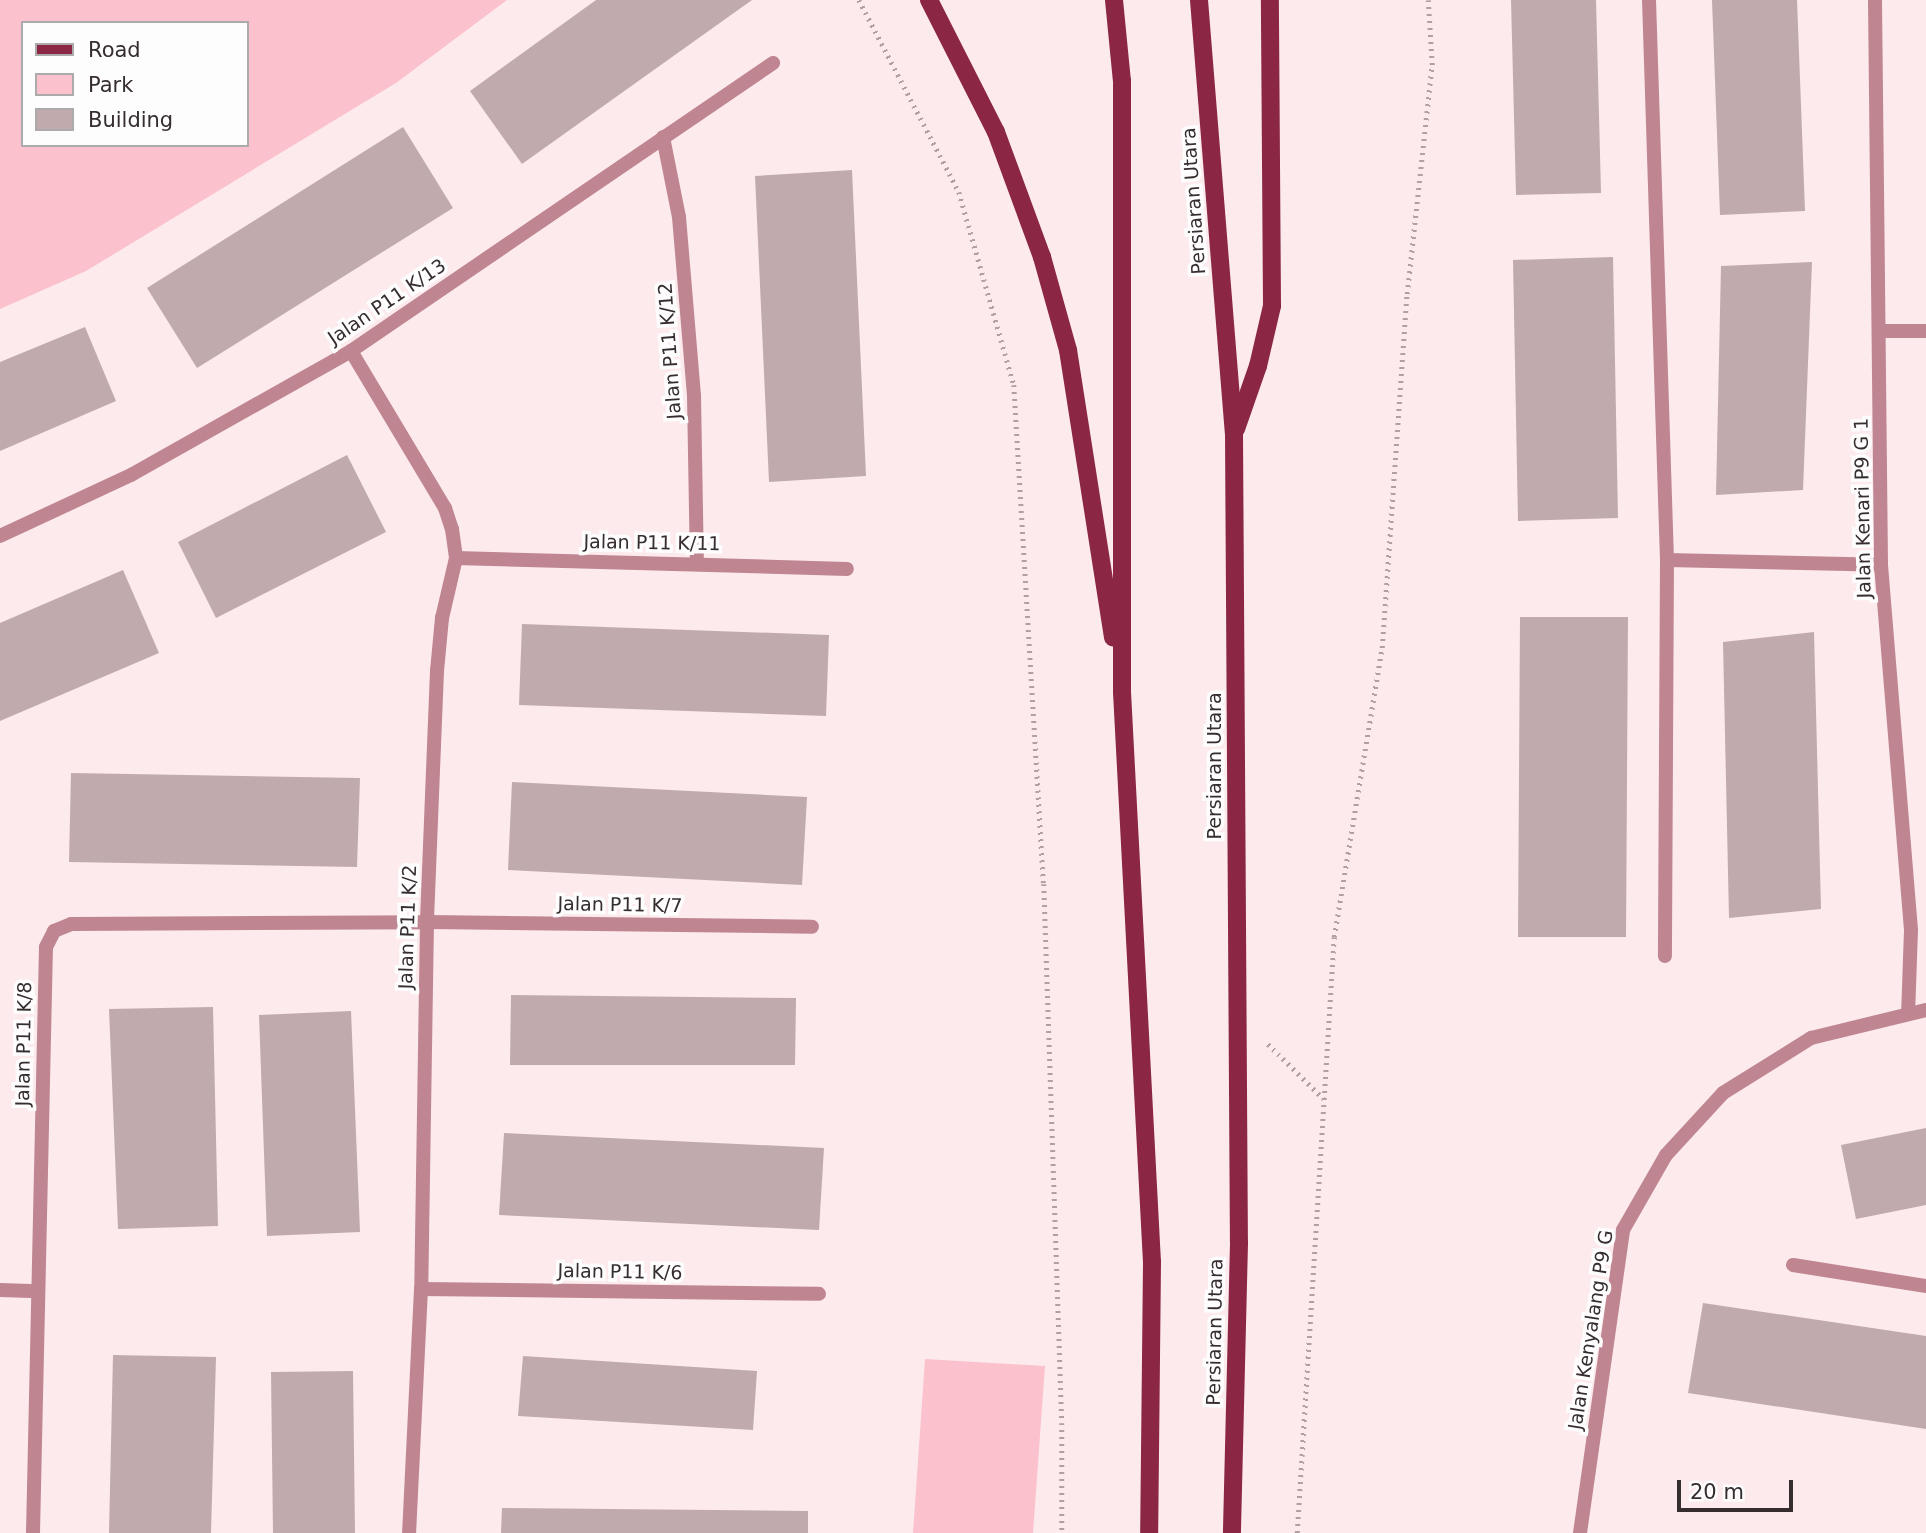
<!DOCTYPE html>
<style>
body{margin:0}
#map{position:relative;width:1926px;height:1533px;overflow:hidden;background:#fdeaed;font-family:"DejaVu Sans",sans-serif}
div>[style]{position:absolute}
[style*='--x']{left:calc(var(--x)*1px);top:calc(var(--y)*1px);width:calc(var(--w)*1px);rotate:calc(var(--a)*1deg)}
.green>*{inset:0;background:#fbc2cd}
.building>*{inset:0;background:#c0aaae}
.path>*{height:4.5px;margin-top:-2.25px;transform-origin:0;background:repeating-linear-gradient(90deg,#afa0a2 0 2px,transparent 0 7px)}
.minor>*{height:14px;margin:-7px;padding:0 7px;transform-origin:7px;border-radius:7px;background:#bf8691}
.tertiary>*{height:14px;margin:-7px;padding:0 7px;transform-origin:7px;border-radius:7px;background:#bf8691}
.primary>*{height:18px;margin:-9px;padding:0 9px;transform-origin:9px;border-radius:9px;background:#8b2745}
span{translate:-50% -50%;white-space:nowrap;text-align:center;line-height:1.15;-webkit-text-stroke:7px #fdfdfd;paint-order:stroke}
.street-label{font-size:19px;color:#362d2f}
.legend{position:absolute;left:21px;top:21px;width:228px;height:126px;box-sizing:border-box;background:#fdfdfd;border:2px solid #adaaab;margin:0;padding:9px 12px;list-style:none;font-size:21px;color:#362d2f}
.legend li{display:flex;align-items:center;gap:14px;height:35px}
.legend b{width:35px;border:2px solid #adaaab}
.scale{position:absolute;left:1677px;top:1480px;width:116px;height:32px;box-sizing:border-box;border:4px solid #362d2f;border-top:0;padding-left:9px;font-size:21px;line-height:24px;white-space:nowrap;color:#362d2f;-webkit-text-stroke:5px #fdfdfd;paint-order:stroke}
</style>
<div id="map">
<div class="green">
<i style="clip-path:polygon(evenodd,0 0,507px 0,396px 83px,86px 271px,0 309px,0 0,23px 23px,247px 23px,247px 145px,23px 145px,23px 23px)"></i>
<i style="clip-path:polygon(925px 1359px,1045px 1366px,1033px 1533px,913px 1533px)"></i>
</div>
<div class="building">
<i style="clip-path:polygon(596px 0,752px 0,522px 164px,470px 91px)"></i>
<i style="clip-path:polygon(1511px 0,1596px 0,1601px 193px,1516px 195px)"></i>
<i style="clip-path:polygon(1712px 0,1797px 0,1805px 211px,1720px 215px)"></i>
<i style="clip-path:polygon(403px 127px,453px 208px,197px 368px,147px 288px)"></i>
<i style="clip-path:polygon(852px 170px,866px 476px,769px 482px,755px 176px)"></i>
<i style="clip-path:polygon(1613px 257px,1618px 518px,1518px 521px,1513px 260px)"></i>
<i style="clip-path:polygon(1812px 262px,1803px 490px,1716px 495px,1721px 266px)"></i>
<i style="clip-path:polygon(85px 327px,116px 401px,0 451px,0 362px)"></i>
<i style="clip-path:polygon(347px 455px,386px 532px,216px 618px,178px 542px)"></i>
<i style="clip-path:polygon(123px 570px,159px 653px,0 721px,0 623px)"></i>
<i style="clip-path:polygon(1520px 617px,1628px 617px,1626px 937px,1518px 937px)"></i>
<i style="clip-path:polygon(522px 624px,829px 635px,826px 716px,519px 705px)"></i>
<i style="clip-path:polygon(1814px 632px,1821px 909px,1729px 918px,1723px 642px)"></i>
<i style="clip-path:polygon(71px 773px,360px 778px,357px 867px,69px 862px)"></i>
<i style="clip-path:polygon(512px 782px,807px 797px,802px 885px,508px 870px)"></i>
<i style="clip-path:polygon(511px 995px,796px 998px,795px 1065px,510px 1065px)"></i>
<i style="clip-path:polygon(213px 1007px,218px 1226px,118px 1229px,109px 1009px)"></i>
<i style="clip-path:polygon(351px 1011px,360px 1232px,267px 1236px,259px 1015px)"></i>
<i style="clip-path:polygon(1926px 1128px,1926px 1205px,1856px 1219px,1841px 1145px)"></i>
<i style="clip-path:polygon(504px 1133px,824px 1148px,819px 1230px,499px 1215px)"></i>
<i style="clip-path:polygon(1703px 1303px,1926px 1336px,1926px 1429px,1688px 1393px)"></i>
<i style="clip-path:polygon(113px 1355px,216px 1357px,211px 1533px,109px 1533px)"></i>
<i style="clip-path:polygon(523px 1356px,757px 1371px,753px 1430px,518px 1416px)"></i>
<i style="clip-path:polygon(353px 1371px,355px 1533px,273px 1533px,271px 1372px)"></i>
<i style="clip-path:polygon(502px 1508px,808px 1511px,808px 1533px,501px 1533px)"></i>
</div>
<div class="path">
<i style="--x:859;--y:0;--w:216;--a:62.5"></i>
<i style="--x:959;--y:192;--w:201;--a:74.1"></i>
<i style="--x:1014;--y:385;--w:500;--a:86.6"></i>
<i style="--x:1044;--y:884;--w:539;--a:88.09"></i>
<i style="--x:1062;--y:1423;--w:110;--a:90"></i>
<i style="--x:1268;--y:1044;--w:78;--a:44.5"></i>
<i style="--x:1297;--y:1533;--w:597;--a:-86.45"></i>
<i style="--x:1334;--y:937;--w:293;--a:-80.6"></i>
<i style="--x:1382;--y:648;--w:355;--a:-86"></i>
<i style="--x:1407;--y:294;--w:230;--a:-83.8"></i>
<i style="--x:1432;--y:65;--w:65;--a:-93.5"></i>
</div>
<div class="minor">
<i style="--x:1649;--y:0;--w:560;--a:88.16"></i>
<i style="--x:1667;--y:560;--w:396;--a:90.3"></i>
<i style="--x:1875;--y:0;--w:565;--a:89.39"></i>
<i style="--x:1881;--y:565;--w:366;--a:85.3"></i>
<i style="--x:1911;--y:930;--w:84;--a:92"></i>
<i style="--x:663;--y:137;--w:82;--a:78.7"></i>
<i style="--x:679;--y:217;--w:180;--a:85.2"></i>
<i style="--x:694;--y:396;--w:167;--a:89"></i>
<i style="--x:1879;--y:331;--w:47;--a:0"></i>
<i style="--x:351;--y:351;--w:183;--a:59.1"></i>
<i style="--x:445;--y:508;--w:22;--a:72"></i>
<i style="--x:452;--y:529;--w:29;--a:82"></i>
<i style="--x:456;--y:558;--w:62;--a:103.1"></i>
<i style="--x:442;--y:618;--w:53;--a:95.4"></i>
<i style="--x:437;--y:671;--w:251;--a:92.3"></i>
<i style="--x:427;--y:922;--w:367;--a:90.9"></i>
<i style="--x:421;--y:1289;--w:244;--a:92.8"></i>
<i style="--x:0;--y:536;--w:145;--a:-25"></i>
<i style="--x:131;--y:475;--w:253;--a:-29.4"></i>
<i style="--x:351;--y:351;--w:511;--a:-34.31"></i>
<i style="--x:456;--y:558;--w:391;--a:1.6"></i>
<i style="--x:1667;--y:560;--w:214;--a:1.3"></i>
<i style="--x:1793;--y:1265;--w:135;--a:9"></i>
<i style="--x:421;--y:1289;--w:398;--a:0.7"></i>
<i style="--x:0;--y:1290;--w:38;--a:2"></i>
<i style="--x:33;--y:1533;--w:586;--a:-88.73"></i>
<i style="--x:46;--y:947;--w:18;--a:-63"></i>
<i style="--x:54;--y:931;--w:18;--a:-22"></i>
<i style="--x:71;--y:924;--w:356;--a:-0.3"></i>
<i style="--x:427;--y:922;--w:385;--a:0.7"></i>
</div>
<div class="tertiary">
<i style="--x:1580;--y:1533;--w:306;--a:-81.9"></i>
<i style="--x:1623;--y:1230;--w:86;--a:-60.2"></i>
<i style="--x:1666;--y:1155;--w:84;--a:-47.4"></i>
<i style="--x:1723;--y:1093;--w:104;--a:-32"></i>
<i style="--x:1811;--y:1038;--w:118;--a:-13.7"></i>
</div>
<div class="primary">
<i style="--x:929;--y:0;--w:148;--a:63.1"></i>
<i style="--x:996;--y:132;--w:133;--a:69.8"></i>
<i style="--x:1042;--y:257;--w:97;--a:74.4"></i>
<i style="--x:1068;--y:350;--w:291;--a:81.1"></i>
<i style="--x:1114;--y:0;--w:81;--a:84.4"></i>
<i style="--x:1122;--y:81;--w:611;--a:90"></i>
<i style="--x:1122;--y:692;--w:571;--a:86.99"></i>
<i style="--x:1152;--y:1262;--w:271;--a:90.6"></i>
<i style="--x:1199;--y:0;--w:435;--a:85.4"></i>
<i style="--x:1234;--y:434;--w:809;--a:89.65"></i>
<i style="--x:1239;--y:1243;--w:290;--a:91.4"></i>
<i style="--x:1236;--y:429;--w:67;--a:-70.8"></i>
<i style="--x:1258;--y:366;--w:62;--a:-76.9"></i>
<i style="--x:1272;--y:306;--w:306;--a:-90.4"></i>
</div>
<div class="street-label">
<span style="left:1194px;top:201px;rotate:-94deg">Persiaran Utara</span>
<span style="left:387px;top:302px;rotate:-34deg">Jalan P11 K/13</span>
<span style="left:670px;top:351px;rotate:-94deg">Jalan P11 K/12</span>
<span style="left:1863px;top:508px;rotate:-91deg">Jalan Kenari P9 G 1</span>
<span style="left:652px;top:543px;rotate:1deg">Jalan P11 K/11</span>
<span style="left:1215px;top:766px;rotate:-90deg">Persiaran Utara</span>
<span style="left:620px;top:905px;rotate:1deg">Jalan P11 K/7</span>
<span style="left:408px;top:927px;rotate:-88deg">Jalan P11 K/2</span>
<span style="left:24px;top:1044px;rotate:-89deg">Jalan P11 K/8</span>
<span style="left:620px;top:1272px;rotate:1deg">Jalan P11 K/6</span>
<span style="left:1591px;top:1330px;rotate:-81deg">Jalan Kenyalang P9 G</span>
<span style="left:1215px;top:1332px;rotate:-89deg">Persiaran Utara</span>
</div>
<ul class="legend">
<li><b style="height:9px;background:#8b2745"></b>Road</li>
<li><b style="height:19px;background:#fbc2cd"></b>Park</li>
<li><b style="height:19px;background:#c0aaae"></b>Building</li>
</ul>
<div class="scale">20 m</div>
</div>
